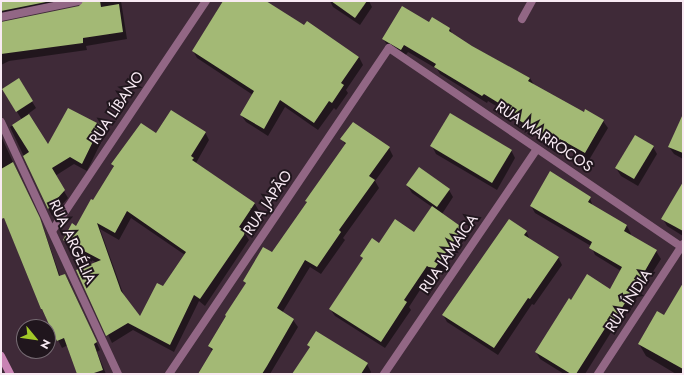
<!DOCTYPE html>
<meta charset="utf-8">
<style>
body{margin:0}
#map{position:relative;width:684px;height:375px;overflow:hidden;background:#3f2a38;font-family:Jost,sans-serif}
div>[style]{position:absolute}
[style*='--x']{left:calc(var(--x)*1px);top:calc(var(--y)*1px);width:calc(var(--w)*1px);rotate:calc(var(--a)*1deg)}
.shadow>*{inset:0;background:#0007}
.building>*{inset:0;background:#a3b975}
.lane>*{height:8px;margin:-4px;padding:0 4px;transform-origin:4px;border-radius:4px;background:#926785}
.street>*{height:8px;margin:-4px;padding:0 4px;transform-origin:4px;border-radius:4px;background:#926785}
.secondary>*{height:8px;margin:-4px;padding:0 4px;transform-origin:4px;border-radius:4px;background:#c984b4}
span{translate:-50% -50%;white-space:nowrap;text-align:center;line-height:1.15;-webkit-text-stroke:4px #20161d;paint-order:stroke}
.street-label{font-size:15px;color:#f8eaf3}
.frame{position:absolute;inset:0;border:2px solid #f8eaf3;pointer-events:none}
.north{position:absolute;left:16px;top:319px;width:40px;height:40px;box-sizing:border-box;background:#20161d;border:1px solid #766b73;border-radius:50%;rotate:119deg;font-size:11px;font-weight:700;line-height:16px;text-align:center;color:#f8eaf3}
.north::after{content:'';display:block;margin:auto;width:14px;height:18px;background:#a2c928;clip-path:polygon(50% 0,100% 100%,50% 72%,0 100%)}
</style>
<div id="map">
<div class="shadow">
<i style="clip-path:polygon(1px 1px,121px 1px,127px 39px,86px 46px,87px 50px,9px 61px,1px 65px,1px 28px,80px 7px,83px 3px,1px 18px)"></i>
<i style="clip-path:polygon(223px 1px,265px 1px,304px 26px,359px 57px,363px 65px,346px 90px,348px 93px,336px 110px,334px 108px,318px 130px,285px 107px,268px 136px,246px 122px,241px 115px,253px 95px,197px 58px,193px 51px)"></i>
<i style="clip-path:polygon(330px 1px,369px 1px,372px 7px,360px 25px,333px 7px)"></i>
<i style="clip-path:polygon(429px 23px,450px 29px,453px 35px,471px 46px,530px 78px,534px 85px,584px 114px,603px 121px,608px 128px,589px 160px,565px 146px,563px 149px,519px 124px,514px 117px,488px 101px,487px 103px,440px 74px,437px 69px,408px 52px,405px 56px,388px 46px,383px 39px)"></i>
<i style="clip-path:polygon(19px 80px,36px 108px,28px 114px,48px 146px,68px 109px,101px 126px,105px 134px,87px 171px,74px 164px,55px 176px,68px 198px,52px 216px,10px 127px,22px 120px,8px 97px)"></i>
<i style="clip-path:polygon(683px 123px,683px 159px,674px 154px,669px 147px)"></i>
<i style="clip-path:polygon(evenodd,205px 132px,209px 140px,196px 163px,255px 204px,259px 211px,244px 232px,249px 240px,205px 306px,199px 301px,174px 352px,133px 330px,112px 343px,77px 270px,97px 263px,68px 247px,64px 240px,76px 227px,114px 168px,112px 164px,157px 135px,205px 132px,131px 218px,185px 255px,163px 288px,140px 318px,124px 296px,100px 229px,119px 240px,131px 218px)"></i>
<i style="clip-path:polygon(1px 136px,43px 227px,60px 276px,65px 275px,69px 282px,100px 350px,97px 352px,106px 374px,78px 374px,68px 345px,62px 348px,42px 309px,8px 226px,1px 213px)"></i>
<i style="clip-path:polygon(342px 139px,389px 148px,393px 156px,375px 181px,379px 188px,343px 238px,345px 240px,321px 274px,310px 267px,282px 313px,293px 320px,298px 327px,270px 374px,199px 374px,213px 352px,209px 346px,246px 284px,244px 281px,272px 254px,307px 204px,306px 201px,346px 146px)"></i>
<i style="clip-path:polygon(432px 146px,511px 150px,515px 158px,497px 190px,436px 154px)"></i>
<i style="clip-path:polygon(653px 147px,657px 154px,638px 186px,621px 176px,616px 168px)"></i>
<i style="clip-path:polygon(407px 185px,449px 190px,453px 197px,442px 214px,462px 228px,467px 236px,438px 277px,431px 273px,409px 307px,411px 310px,385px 348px,335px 316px,330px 309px,363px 259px,362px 256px,379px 244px,414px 233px,432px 207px,412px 193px)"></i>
<i style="clip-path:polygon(683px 188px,683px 236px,667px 226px,663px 219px)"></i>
<i style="clip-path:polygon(590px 198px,593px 207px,627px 226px,631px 234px,630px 235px,656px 251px,661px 259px,618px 327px,615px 326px,585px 374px,564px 374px,540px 359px,536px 352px,572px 301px,610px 290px,621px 271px,595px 255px,591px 246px,535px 213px,531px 206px)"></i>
<i style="clip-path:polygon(526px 231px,530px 240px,558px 257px,562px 265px,534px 305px,532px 304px,498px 355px,447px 322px,443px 315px)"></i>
<i style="clip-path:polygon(683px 285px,683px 374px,676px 374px,646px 356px,639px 344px,665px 317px)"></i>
<i style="clip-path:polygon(308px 345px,367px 364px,371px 372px,370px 374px,294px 374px,310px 348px)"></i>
</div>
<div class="building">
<i style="clip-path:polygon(1px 1px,51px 1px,1px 11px)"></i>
<i style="clip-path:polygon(83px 1px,100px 1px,101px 7px,119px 4px,123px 32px,83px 38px,83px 43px,1px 54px,1px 22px,79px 6px)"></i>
<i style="clip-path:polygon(223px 1px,266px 1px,304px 25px,307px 21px,359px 57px,341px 83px,344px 85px,332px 103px,329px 101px,314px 123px,280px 100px,264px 129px,240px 115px,254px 91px,192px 51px)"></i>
<i style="clip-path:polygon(331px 1px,367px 1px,355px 18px)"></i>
<i style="clip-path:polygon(402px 6px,429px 22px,432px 17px,450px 28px,449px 31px,472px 46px,530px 78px,528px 81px,584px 112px,585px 109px,604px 120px,585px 153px,560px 139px,558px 142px,513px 117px,515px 113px,484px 94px,482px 96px,464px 85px,434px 67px,436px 64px,404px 45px,401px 50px,382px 39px)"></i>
<i style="clip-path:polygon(19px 78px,33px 101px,16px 112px,2px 89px)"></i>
<i style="clip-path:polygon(68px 108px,101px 125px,82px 164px,70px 157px,52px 168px,65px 190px,48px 209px,23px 156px,29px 152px,12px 125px,29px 114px,48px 144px)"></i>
<i style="clip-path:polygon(evenodd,171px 110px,206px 132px,191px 156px,194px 158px,192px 160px,255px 203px,239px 227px,245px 231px,244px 235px,200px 299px,194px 295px,170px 345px,128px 323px,106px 336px,76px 270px,101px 260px,63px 240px,72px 223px,76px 226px,91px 199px,93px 200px,114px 166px,111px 164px,141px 123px,156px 133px,171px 110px,127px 211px,186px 252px,163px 286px,157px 283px,140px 316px,121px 291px,97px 223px,115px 233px,127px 211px)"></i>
<i style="clip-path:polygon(450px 113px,512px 150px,492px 183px,430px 146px)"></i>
<i style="clip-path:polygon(683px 114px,683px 153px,668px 147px)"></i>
<i style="clip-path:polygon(353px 122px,390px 147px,369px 176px,375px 180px,339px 230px,341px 232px,317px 267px,305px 260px,277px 308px,294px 319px,267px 366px,262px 374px,198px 374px,213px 349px,208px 346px,226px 316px,225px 315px,246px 283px,243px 281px,263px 247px,272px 252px,307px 202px,305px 201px,346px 143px,340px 139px)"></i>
<i style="clip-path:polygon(635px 135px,654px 146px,634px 179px,615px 168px)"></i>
<i style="clip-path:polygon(13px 162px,40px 218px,59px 276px,65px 274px,97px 342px,94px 344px,103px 370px,91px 374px,77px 374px,64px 338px,57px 341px,52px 331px,42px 309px,41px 309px,4px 218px,1px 219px,1px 169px)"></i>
<i style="clip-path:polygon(419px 167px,450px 189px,437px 207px,406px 185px)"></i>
<i style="clip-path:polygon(550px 171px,591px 197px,588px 202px,627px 225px,624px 231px,657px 250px,638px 283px,614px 320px,611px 319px,576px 374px,571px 374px,535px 352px,569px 298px,571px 300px,587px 274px,610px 289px,622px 267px,589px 248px,592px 242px,530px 206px)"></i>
<i style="clip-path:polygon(683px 182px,683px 231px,661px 219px)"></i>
<i style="clip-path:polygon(432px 206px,463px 228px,433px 271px,427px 266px,404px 300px,407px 302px,381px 342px,329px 309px,363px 258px,360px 256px,372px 238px,379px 243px,395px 219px,414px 232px)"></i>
<i style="clip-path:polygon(509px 219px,527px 231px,524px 235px,559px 257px,530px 299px,528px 298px,494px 348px,442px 315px)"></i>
<i style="clip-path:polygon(683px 283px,683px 369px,638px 344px,657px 311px,664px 315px)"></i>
<i style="clip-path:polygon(316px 331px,368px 363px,361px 374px,292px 374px,310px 347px,307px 345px)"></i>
</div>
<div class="lane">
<i style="--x:522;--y:19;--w:21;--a:-61"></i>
</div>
<div class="street">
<i style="--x:1;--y:17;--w:79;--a:-11.7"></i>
<i style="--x:1;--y:122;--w:278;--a:65.1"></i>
<i style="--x:52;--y:231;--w:277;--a:-56.2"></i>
<i style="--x:169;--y:374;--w:393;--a:-56"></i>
<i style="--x:389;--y:48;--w:356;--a:34.2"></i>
<i style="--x:384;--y:374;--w:272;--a:-55.8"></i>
<i style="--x:598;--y:374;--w:155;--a:-56.8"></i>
</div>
<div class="secondary">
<i style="--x:1;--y:356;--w:20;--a:63"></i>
</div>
<div class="street-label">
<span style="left:117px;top:108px;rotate:-56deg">RUA LÍBANO</span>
<span style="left:544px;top:137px;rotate:34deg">RUA MARROCOS</span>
<span style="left:268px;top:203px;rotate:-56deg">RUA JAPÃO</span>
<span style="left:72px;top:242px;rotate:65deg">RUA ARGÉLIA</span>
<span style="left:449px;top:254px;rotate:-56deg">RUA JAMAICA</span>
<span style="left:629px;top:301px;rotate:-57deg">RUA ÍNDIA</span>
</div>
<div class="frame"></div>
<div class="north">N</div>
</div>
